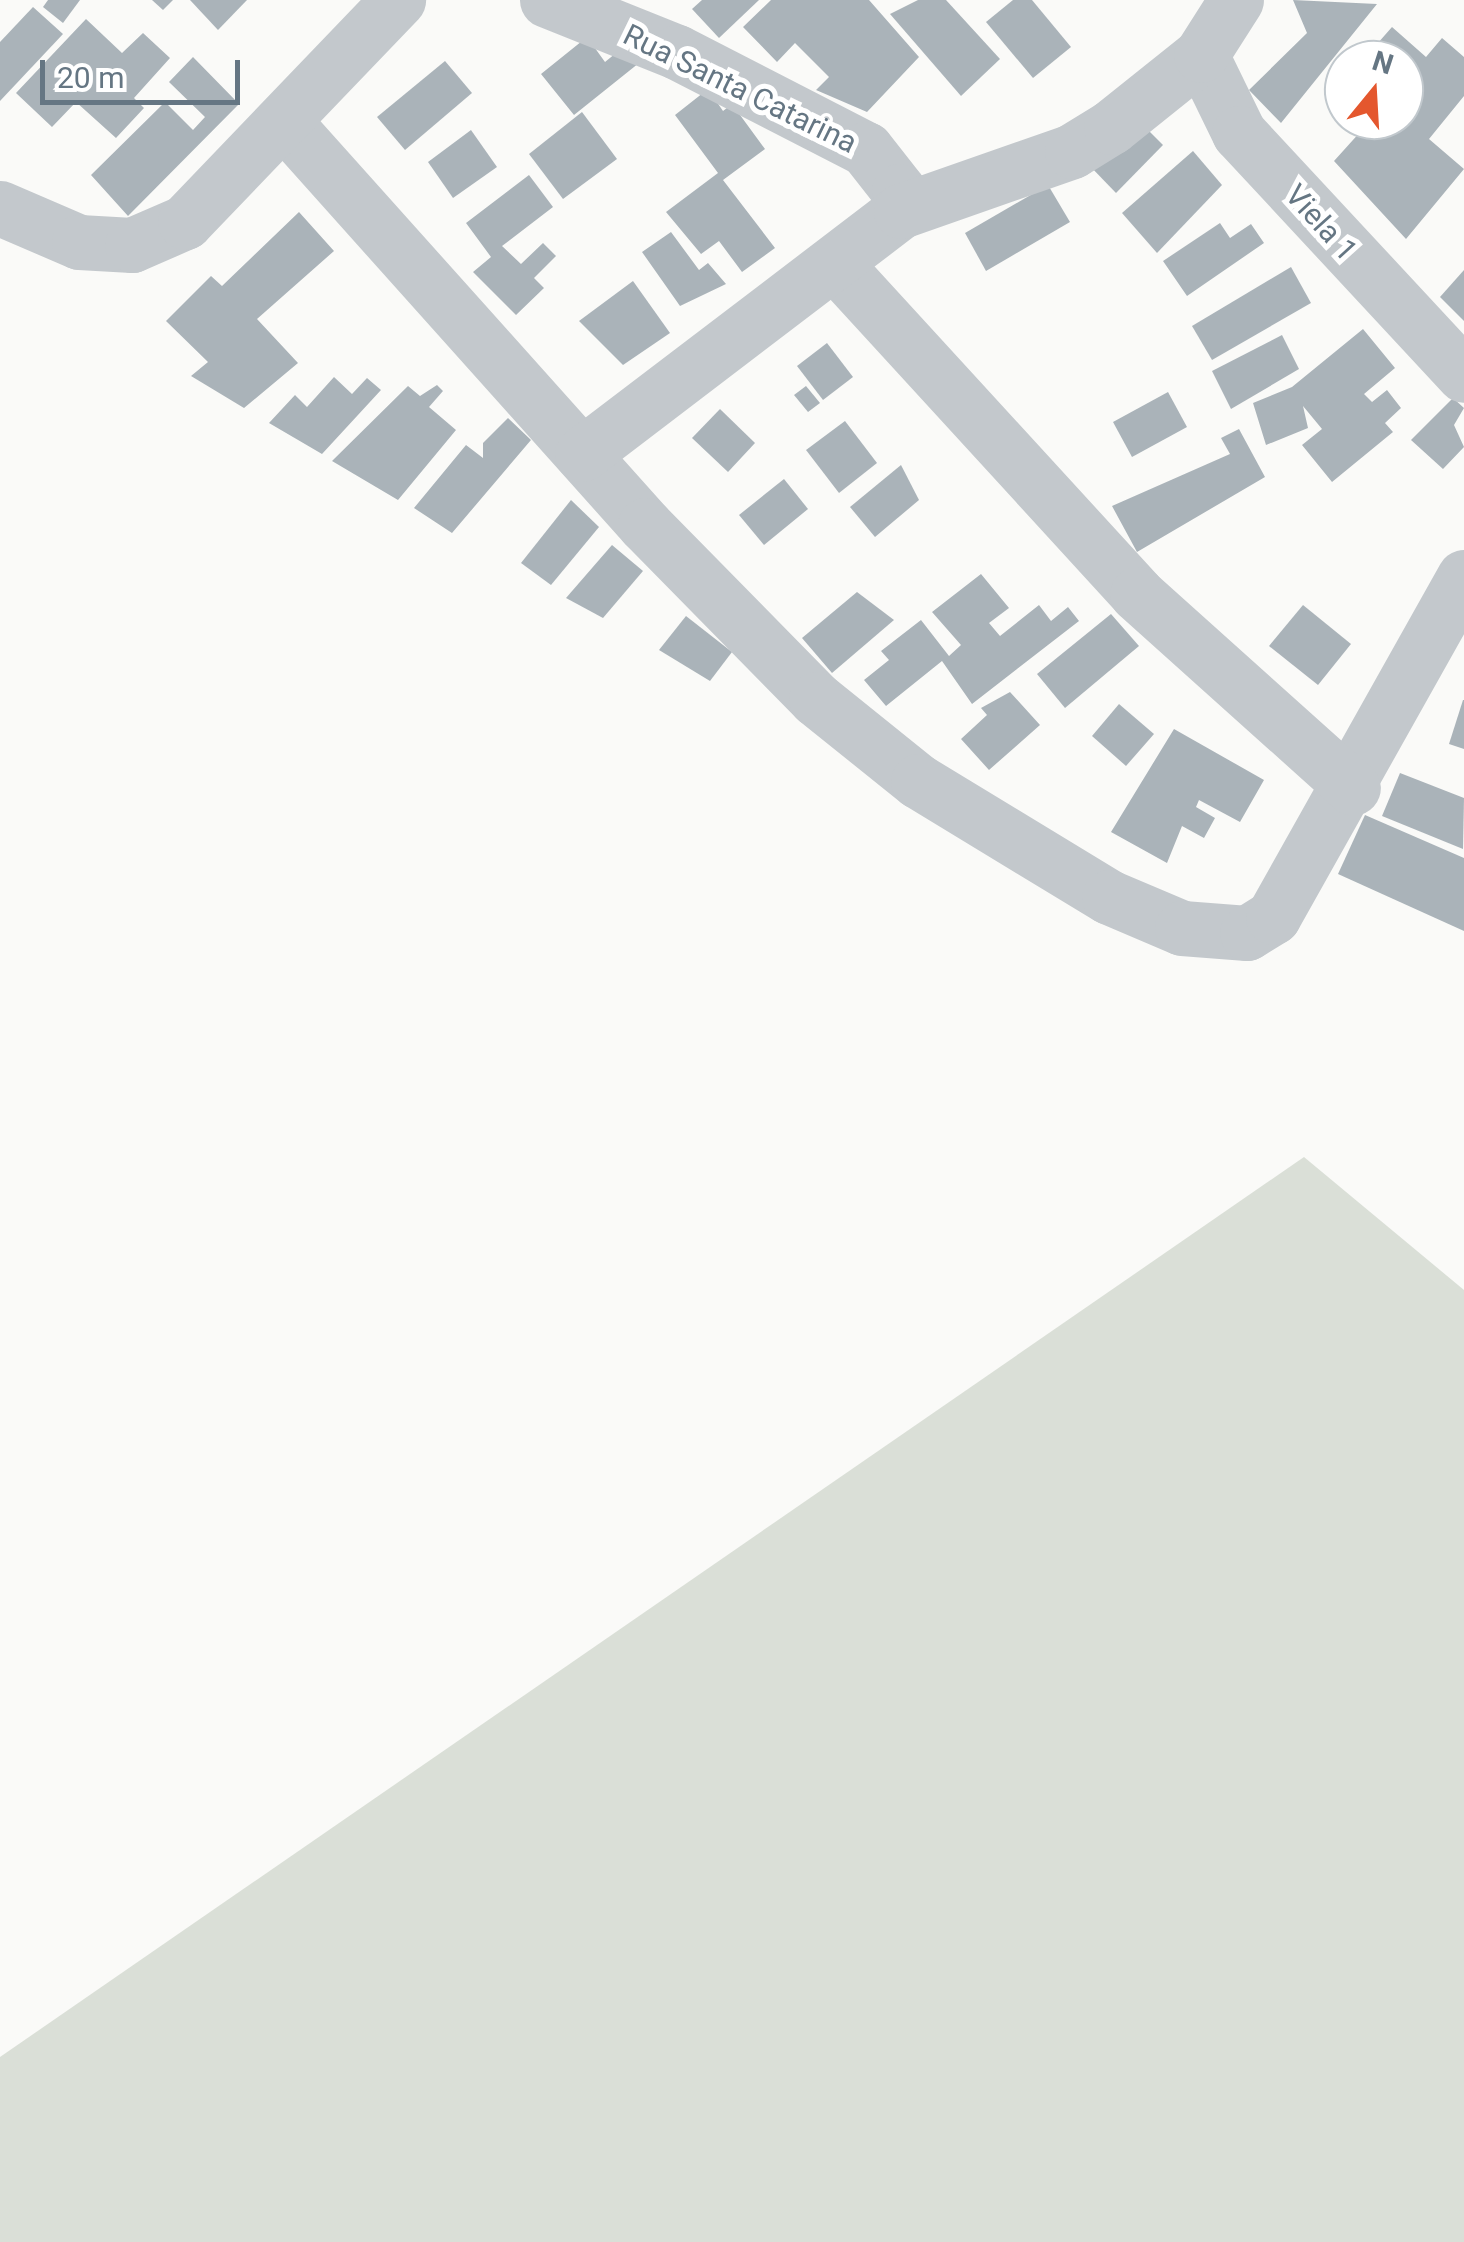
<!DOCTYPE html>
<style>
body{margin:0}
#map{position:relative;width:1464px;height:2242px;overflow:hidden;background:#fafaf8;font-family:Roboto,sans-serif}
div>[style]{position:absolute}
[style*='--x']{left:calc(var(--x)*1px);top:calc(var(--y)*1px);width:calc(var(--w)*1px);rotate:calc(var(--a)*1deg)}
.green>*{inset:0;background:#dadfd7}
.building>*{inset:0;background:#aab3b9}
.minor>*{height:55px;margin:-27.5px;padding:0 27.5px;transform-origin:27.5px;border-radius:27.5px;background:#c3c8cc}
span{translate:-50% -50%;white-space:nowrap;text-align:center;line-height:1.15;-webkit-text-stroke:10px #fff;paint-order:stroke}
.street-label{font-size:30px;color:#657683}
.north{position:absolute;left:1324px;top:40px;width:100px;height:100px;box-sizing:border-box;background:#fff;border:2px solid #c1c8cd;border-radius:50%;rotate:18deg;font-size:28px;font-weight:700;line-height:40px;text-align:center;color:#657683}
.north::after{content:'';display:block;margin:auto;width:35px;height:45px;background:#e4572e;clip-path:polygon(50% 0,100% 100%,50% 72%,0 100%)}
.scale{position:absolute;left:40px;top:60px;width:200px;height:45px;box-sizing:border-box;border:5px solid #657683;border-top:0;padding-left:12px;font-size:30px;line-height:35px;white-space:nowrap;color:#657683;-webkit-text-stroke:8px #fff;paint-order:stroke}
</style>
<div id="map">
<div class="green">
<i style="clip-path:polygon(1304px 1157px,1464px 1290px,1464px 2242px,0 2242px,0 2057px)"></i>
</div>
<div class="building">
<i style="clip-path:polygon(48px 0,80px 0,63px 23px,43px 7px)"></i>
<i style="clip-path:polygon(152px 0,173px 0,163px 10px)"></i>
<i style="clip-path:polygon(190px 0,247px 0,218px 30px)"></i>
<i style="clip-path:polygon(702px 0,759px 0,719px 38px,692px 9px)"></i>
<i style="clip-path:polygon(771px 0,869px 0,919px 57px,867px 112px,816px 90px,829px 77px,795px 43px,777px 62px,743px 27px)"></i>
<i style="clip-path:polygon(918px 0,946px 0,1000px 59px,961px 96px,890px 14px)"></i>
<i style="clip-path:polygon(1013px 0,1032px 0,1071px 47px,1033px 78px,986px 22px)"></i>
<i style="clip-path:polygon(1293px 0,1377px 4px,1281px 123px,1249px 90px,1307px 33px)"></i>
<i style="clip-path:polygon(33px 7px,63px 34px,0 101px,0 42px)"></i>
<i style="clip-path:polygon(86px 19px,122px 53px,143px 33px,170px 58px,134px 98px,144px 108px,116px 138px,76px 102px,52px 127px,16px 93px)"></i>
<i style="clip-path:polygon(1392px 27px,1426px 57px,1442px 38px,1464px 57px,1464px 96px,1429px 139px,1464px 169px,1406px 239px,1334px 161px,1371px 120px,1404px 120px,1404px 60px,1363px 60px)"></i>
<i style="clip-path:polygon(587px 37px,605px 62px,621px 49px,639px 63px,574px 115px,541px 74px)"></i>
<i style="clip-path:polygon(193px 57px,239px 104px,128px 216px,91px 175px,165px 102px,193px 130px,205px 117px,169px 82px)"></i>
<i style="clip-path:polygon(445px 61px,472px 93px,405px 150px,377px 117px)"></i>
<i style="clip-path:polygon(708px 89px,723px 111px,732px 104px,765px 149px,723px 180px,775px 248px,742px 272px,719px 241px,701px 254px,666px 212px,718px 173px,675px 115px)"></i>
<i style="clip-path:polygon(582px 112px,617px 159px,563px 199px,529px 154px)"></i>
<i style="clip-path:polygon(1134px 116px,1163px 145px,1116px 193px,1087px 163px)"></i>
<i style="clip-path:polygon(471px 130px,497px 167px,453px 198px,428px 162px)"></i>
<i style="clip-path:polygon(1193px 151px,1222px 185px,1157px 253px,1122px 213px)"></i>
<i style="clip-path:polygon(529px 175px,553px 207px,502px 246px,521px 264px,543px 243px,556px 256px,534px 278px,544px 288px,516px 315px,473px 272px,491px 257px,466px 223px)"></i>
<i style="clip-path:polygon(1048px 185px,1070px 222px,986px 271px,965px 233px)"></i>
<i style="clip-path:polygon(299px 212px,334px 251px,257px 319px,298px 363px,244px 408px,191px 376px,208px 362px,166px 321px,211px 276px,222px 286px)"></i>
<i style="clip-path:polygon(1220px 223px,1230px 238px,1251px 224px,1264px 243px,1187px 296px,1163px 261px)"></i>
<i style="clip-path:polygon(671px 232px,699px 270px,708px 263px,726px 284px,680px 306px,642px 252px)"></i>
<i style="clip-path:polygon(1291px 267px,1311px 303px,1212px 360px,1192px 326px)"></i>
<i style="clip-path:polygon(1464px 270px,1464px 321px,1440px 297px)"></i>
<i style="clip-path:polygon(633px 281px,670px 333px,623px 365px,579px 321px)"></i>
<i style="clip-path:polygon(1363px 329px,1395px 368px,1364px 394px,1372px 402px,1387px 390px,1401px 408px,1385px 423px,1393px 432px,1332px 482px,1302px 445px,1322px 429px,1303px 406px,1308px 428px,1266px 445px,1253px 403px,1292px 387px)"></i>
<i style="clip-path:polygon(1282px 335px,1299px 369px,1231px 409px,1212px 371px)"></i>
<i style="clip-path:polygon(827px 343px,853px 377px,823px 400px,797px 366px)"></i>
<i style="clip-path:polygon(334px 377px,352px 394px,367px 378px,381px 390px,322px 454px,269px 423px,295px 395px,307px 407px)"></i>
<i style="clip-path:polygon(437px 385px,443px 391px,429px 407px,456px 430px,398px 500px,332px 461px,408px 386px,420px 396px)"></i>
<i style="clip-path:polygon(806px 386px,820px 403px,808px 412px,794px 395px)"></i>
<i style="clip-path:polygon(1168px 392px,1187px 427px,1132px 457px,1113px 422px)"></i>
<i style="clip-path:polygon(1453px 398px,1464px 408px,1454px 425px,1464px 447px,1443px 469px,1411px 440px)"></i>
<i style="clip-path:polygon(720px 409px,755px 443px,728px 472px,692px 438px)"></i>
<i style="clip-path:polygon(508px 418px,531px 440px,452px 533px,414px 508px,466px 445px,483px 458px,483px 443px)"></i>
<i style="clip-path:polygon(845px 421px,877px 463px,839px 493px,806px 450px)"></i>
<i style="clip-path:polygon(1239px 429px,1265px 477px,1137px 552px,1112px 506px,1230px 454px,1221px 438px)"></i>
<i style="clip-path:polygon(901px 465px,919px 500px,875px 537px,850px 507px)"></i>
<i style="clip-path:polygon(784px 479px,808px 509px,764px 545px,739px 515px)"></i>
<i style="clip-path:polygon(571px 500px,599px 527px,551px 585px,521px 563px)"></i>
<i style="clip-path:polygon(612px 545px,643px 571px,603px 618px,566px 598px)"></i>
<i style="clip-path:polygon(981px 574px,1009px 608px,989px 623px,1000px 636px,1039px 605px,1051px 621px,1068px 607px,1079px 621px,972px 704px,942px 661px,886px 706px,864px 680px,889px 660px,881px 651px,921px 620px,949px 656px,961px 645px,932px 612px)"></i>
<i style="clip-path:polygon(857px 592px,894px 620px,832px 673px,802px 638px)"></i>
<i style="clip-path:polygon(1303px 605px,1351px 644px,1318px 685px,1269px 646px)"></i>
<i style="clip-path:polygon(1111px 614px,1139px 646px,1065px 708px,1037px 674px)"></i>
<i style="clip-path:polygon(686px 616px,732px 652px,710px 681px,659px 650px)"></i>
<i style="clip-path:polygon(1010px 692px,1040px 725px,989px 770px,961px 739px,987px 715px,981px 708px)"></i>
<i style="clip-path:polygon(1463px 700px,1464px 700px,1464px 749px,1449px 744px)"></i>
<i style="clip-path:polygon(1119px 704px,1154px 734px,1126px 766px,1092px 736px)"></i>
<i style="clip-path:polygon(1174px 729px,1264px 780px,1240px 822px,1199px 800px,1196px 807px,1215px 818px,1204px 838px,1182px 826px,1167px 863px,1111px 832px)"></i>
<i style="clip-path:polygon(1400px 773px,1464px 798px,1463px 849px,1382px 816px)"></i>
<i style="clip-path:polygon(1365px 815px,1464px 858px,1464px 931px,1338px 874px)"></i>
</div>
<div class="minor">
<i style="--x:547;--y:0;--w:140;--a:21.8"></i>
<i style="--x:677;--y:52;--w:212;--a:27.2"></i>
<i style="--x:866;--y:149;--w:53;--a:51.8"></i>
<i style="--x:899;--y:191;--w:20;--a:84"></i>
<i style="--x:1201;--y:55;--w:87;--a:64"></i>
<i style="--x:1239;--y:133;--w:330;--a:47.1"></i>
<i style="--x:287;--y:125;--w:537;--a:48.17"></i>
<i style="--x:645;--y:525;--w:244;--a:45.5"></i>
<i style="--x:816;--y:699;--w:131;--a:38.8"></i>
<i style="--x:918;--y:781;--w:223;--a:31.3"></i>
<i style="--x:1109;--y:897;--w:79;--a:23"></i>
<i style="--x:1182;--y:928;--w:65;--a:4.4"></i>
<i style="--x:1247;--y:933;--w:31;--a:-32"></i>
<i style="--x:1273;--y:917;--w:390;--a:-60.7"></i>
<i style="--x:0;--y:208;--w:86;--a:23.3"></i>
<i style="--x:79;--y:242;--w:53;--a:3.2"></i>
<i style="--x:132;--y:245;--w:58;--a:-23.5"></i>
<i style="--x:185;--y:222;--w:308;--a:-46.2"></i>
<i style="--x:835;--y:264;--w:447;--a:47.5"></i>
<i style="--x:1137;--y:594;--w:290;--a:41.9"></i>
<i style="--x:582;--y:454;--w:401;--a:-37.3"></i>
<i style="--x:901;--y:211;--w:181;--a:-19.3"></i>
<i style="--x:1072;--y:151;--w:46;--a:-31.6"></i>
<i style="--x:1111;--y:127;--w:115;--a:-38.7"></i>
<i style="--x:1201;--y:55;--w:65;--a:-57.5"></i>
</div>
<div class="street-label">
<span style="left:740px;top:89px;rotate:26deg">Rua Santa Catarina</span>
<span style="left:1321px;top:223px;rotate:48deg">Viela 1</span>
</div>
<div class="north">N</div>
<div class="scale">20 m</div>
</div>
